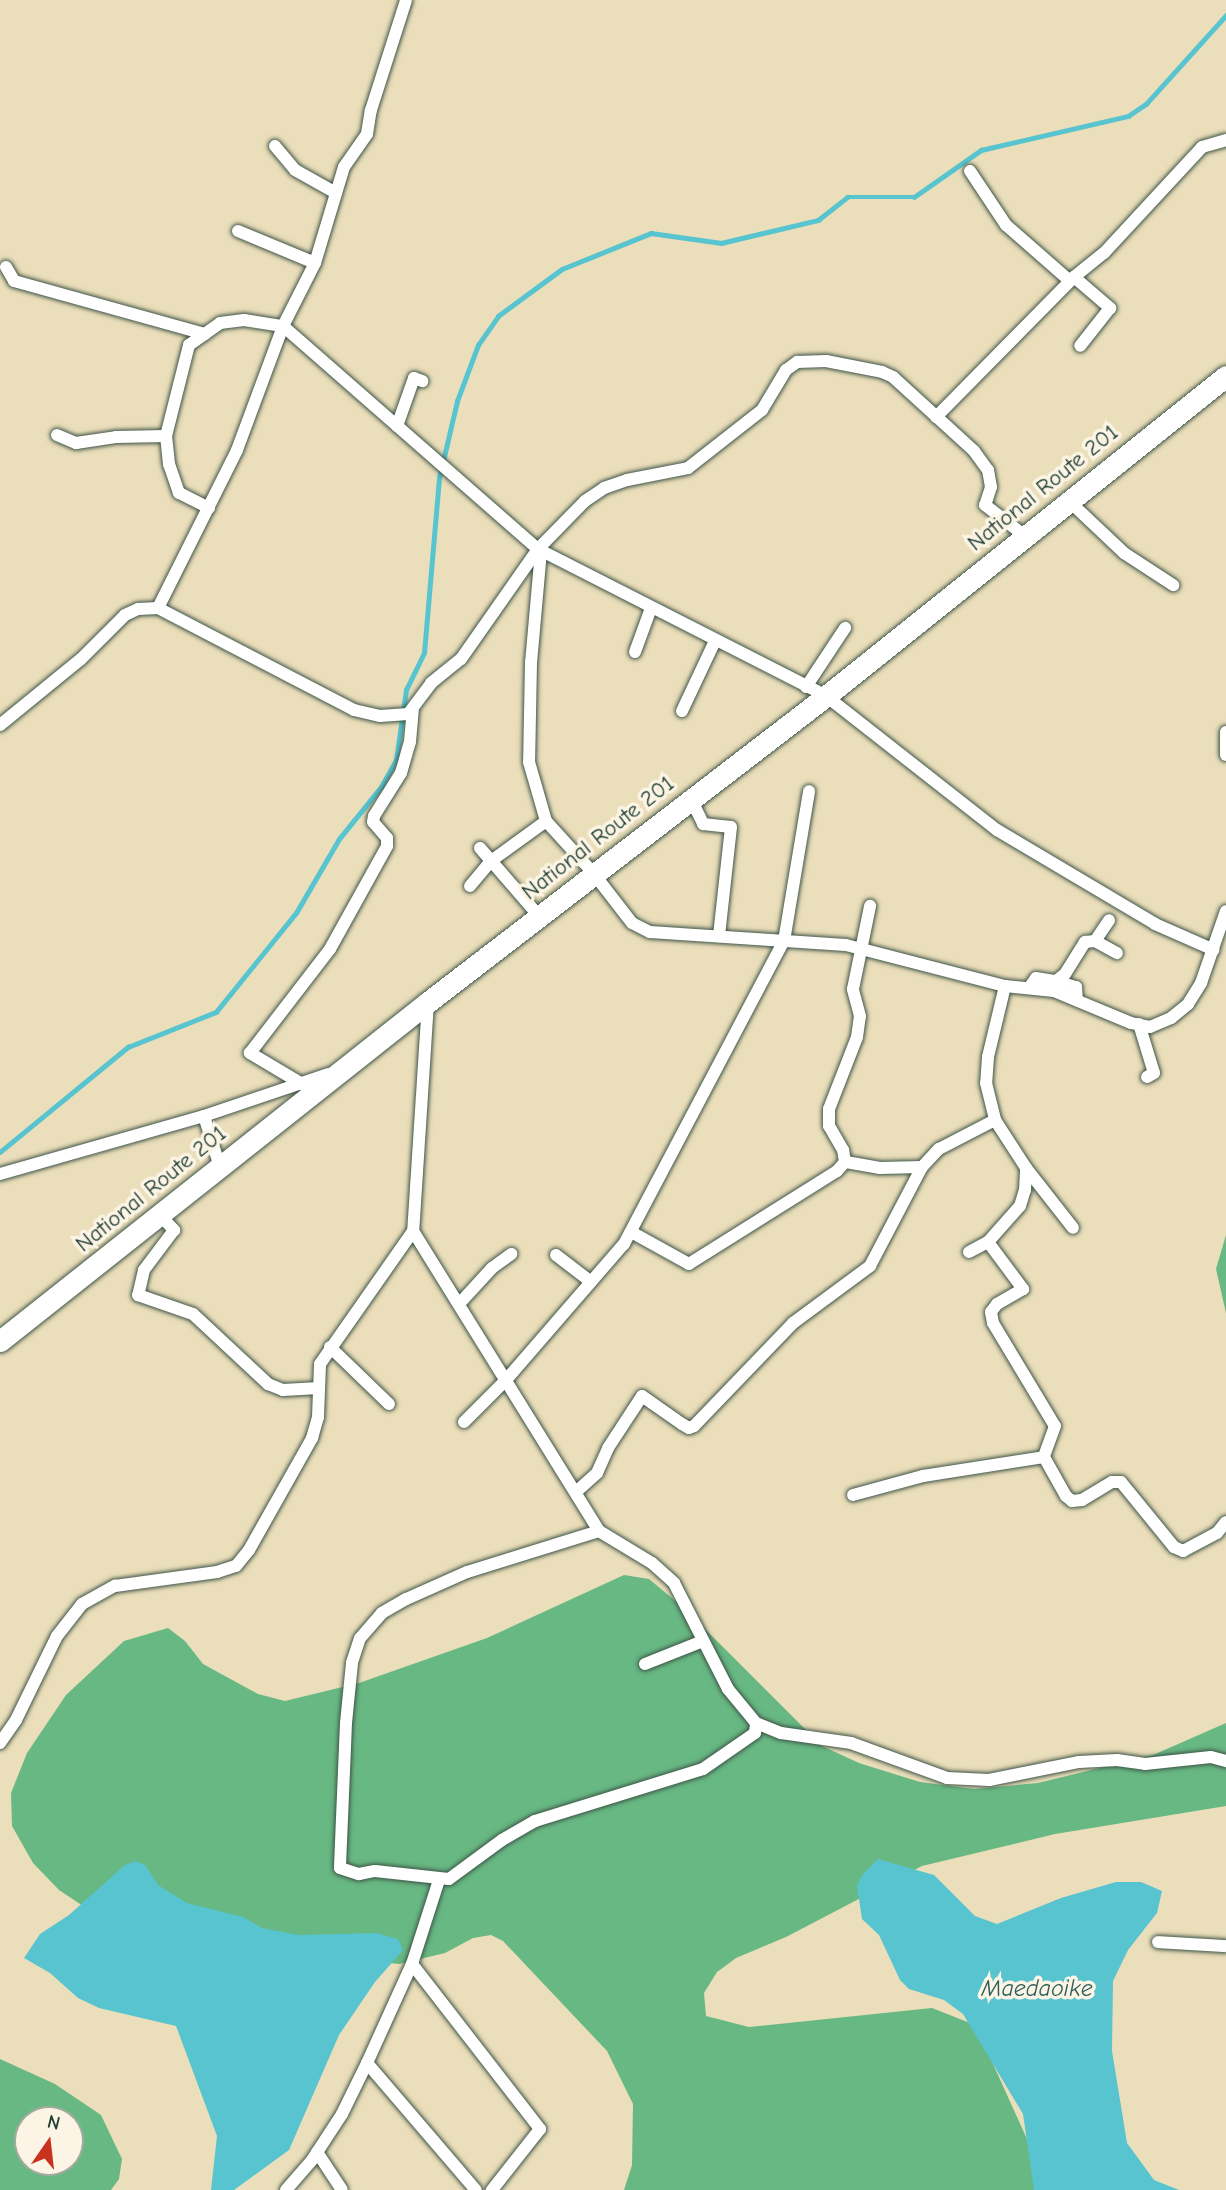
<!DOCTYPE html>
<style>
body{margin:0}
#map{position:relative;width:1226px;height:2190px;overflow:hidden;background:#ebdeba;font-family:"Comic Neue",sans-serif}
div>[style]{position:absolute}
[style*='--x']{left:calc(var(--x)*1px);top:calc(var(--y)*1px);width:calc(var(--w)*1px);rotate:calc(var(--a)*1deg)}
.forest>*{inset:0;background:#68b883}
.water>*{inset:0;background:#57c4cf}
.stream>*{height:4.5px;margin:-2.25px;padding:0 2.25px;transform-origin:2.25px;border-radius:2.25px;background:#57c4cf}
.roads{filter:drop-shadow(0 0 2px #3e5548) drop-shadow(0 0 2px #3e5548)}
.street>*{height:12px;margin:-6px;padding:0 6px;transform-origin:6px;border-radius:6px;background:#fff}
.highway>*{height:21px;margin:-10.5px;padding:0 10.5px;transform-origin:10.5px;border-radius:10.5px;background:#fff}
span{translate:-50% -50%;white-space:nowrap;text-align:center;line-height:1.15;-webkit-text-stroke:7px #fcf5e5;paint-order:stroke}
.street-label{font-size:23px;color:#1f3d34}
.water-label{font-size:24px;color:#2d5f5b;font-style:italic}
.north{position:absolute;left:14px;top:2106px;width:70px;height:70px;box-sizing:border-box;background:#fcf5e5;border:2px solid #a4ab9e;border-radius:50%;rotate:14deg;font-size:19px;font-weight:700;line-height:28px;text-align:center;color:#1f3d34}
.north::after{content:'';display:block;margin:auto;width:24px;height:32px;background:#c8321e;clip-path:polygon(50% 0,100% 100%,50% 72%,0 100%)}
</style>
<div id="map">
<div class="forest">
<i style="clip-path:polygon(1226px 1235px,1226px 1313px,1216px 1269px)"></i>
<i style="clip-path:polygon(624px 1575px,649px 1579px,685px 1609px,822px 1746px,859px 1763px,920px 1782px,974px 1789px,1038px 1783px,1153px 1755px,1226px 1723px,1226px 1806px,1055px 1834px,922px 1866px,786px 1937px,736px 1958px,717px 1972px,704px 1993px,706px 2016px,749px 2027px,932px 2008px,970px 2023px,989px 2055px,1050px 2190px,624px 2190px,632px 2165px,633px 2104px,607px 2051px,503px 1941px,491px 1935px,473px 1938px,445px 1953px,399px 1964px,311px 1956px,92px 1912px,59px 1890px,33px 1863px,12px 1826px,11px 1793px,27px 1753px,66px 1695px,124px 1641px,168px 1628px,185px 1641px,203px 1664px,258px 1694px,285px 1701px,359px 1683px,487px 1638px)"></i>
<i style="clip-path:polygon(evenodd,0 2059px,55px 2084px,101px 2115px,122px 2159px,119px 2179px,111px 2190px,0 2190px,0 2059px,28px 2120px,70px 2120px,70px 2162px,28px 2162px,28px 2120px)"></i>
</div>
<div class="water">
<i style="clip-path:polygon(878px 1859px,934px 1875px,975px 1916px,997px 1924px,1061px 1898px,1116px 1882px,1141px 1882px,1162px 1891px,1157px 1913px,1128px 1950px,1113px 1981px,1112px 2051px,1127px 2143px,1154px 2180px,1179px 2190px,1034px 2190px,1023px 2114px,963px 2014px,944px 2000px,909px 1989px,900px 1980px,879px 1935px,862px 1919px,857px 1886px,862px 1875px)"></i>
<i style="clip-path:polygon(136px 1861px,146px 1866px,158px 1885px,187px 1903px,243px 1917px,262px 1928px,298px 1935px,377px 1933px,398px 1939px,403px 1950px,375px 1982px,339px 2035px,289px 2150px,234px 2190px,211px 2190px,217px 2136px,176px 2026px,99px 2008px,78px 1998px,50px 1973px,24px 1958px,40px 1934px,69px 1915px,125px 1865px)"></i>
</div>
<div class="stream">
<i style="--x:0;--y:1152;--w:166;--a:-39.4"></i>
<i style="--x:128;--y:1047;--w:95;--a:-21.7"></i>
<i style="--x:216;--y:1012;--w:127;--a:-51.1"></i>
<i style="--x:296;--y:913;--w:86;--a:-59.8"></i>
<i style="--x:339;--y:839;--w:67;--a:-51.1"></i>
<i style="--x:381;--y:787;--w:31;--a:-61"></i>
<i style="--x:396;--y:760;--w:71;--a:-81.9"></i>
<i style="--x:406;--y:690;--w:41;--a:-64.1"></i>
<i style="--x:424;--y:653;--w:176;--a:-85.1"></i>
<i style="--x:439;--y:478;--w:79;--a:-76.8"></i>
<i style="--x:457;--y:401;--w:60;--a:-69.4"></i>
<i style="--x:478;--y:345;--w:35;--a:-55"></i>
<i style="--x:498;--y:316;--w:79;--a:-36.3"></i>
<i style="--x:562;--y:269;--w:96;--a:-22"></i>
<i style="--x:651;--y:233;--w:71;--a:8.1"></i>
<i style="--x:721;--y:243;--w:100;--a:-13.3"></i>
<i style="--x:818;--y:220;--w:37;--a:-38"></i>
<i style="--x:847;--y:197;--w:67;--a:0"></i>
<i style="--x:914;--y:197;--w:82;--a:-35"></i>
<i style="--x:981;--y:150;--w:151;--a:-13"></i>
<i style="--x:1128;--y:116;--w:22;--a:-34"></i>
<i style="--x:1146;--y:104;--w:120;--a:-48"></i>
</div>
<div class="roads">
<div class="street">
<i style="--x:275;--y:146;--w:31;--a:50"></i>
<i style="--x:295;--y:170;--w:47;--a:29.3"></i>
<i style="--x:970;--y:171;--w:65;--a:56.3"></i>
<i style="--x:1006;--y:225;--w:85;--a:41.2"></i>
<i style="--x:238;--y:231;--w:83;--a:22.6"></i>
<i style="--x:6;--y:267;--w:16;--a:60"></i>
<i style="--x:14;--y:281;--w:198;--a:15.5"></i>
<i style="--x:1074;--y:277;--w:48;--a:40.7"></i>
<i style="--x:1110;--y:308;--w:48;--a:128.3"></i>
<i style="--x:936;--y:417;--w:197;--a:-45.4"></i>
<i style="--x:1074;--y:277;--w:38;--a:-39"></i>
<i style="--x:1104;--y:253;--w:144;--a:-47.2"></i>
<i style="--x:1202;--y:147;--w:25;--a:-16"></i>
<i style="--x:397;--y:426;--w:51;--a:-70.5"></i>
<i style="--x:414;--y:378;--w:9;--a:21"></i>
<i style="--x:57;--y:435;--w:21;--a:23"></i>
<i style="--x:76;--y:443;--w:40;--a:-8.5"></i>
<i style="--x:116;--y:437;--w:50;--a:-1.1"></i>
<i style="--x:1069;--y:501;--w:76;--a:43.4"></i>
<i style="--x:1124;--y:553;--w:59;--a:33.1"></i>
<i style="--x:209;--y:508;--w:34;--a:-153"></i>
<i style="--x:179;--y:493;--w:31;--a:-109"></i>
<i style="--x:169;--y:464;--w:28;--a:-96"></i>
<i style="--x:166;--y:436;--w:94;--a:-75.8"></i>
<i style="--x:189;--y:345;--w:38;--a:-35"></i>
<i style="--x:220;--y:323;--w:24;--a:-7"></i>
<i style="--x:244;--y:320;--w:39;--a:9"></i>
<i style="--x:283;--y:326;--w:339;--a:41.2"></i>
<i style="--x:538;--y:549;--w:323;--a:27"></i>
<i style="--x:826;--y:696;--w:217;--a:38.1"></i>
<i style="--x:997;--y:830;--w:184;--a:30.7"></i>
<i style="--x:1155;--y:924;--w:64;--a:23.8"></i>
<i style="--x:541;--y:551;--w:111;--a:95.1"></i>
<i style="--x:531;--y:662;--w:100;--a:91.1"></i>
<i style="--x:529;--y:762;--w:61;--a:73.9"></i>
<i style="--x:546;--y:821;--w:72;--a:47.8"></i>
<i style="--x:594;--y:874;--w:62;--a:52.2"></i>
<i style="--x:632;--y:923;--w:20;--a:27"></i>
<i style="--x:650;--y:932;--w:196;--a:3.8"></i>
<i style="--x:846;--y:945;--w:164;--a:14.5"></i>
<i style="--x:1005;--y:986;--w:49;--a:5.8"></i>
<i style="--x:1054;--y:991;--w:83;--a:22.6"></i>
<i style="--x:1131;--y:1023;--w:19;--a:12"></i>
<i style="--x:1150;--y:1027;--w:23;--a:-23"></i>
<i style="--x:1171;--y:1018;--w:22;--a:-39"></i>
<i style="--x:1188;--y:1004;--w:25;--a:-58"></i>
<i style="--x:1201;--y:983;--w:76;--a:-70.9"></i>
<i style="--x:158;--y:608;--w:177;--a:-63.4"></i>
<i style="--x:237;--y:450;--w:132;--a:-69.6"></i>
<i style="--x:283;--y:326;--w:71;--a:-63.1"></i>
<i style="--x:315;--y:263;--w:100;--a:-73.2"></i>
<i style="--x:344;--y:167;--w:40;--a:-55.1"></i>
<i style="--x:367;--y:134;--w:24;--a:-81"></i>
<i style="--x:371;--y:110;--w:115;--a:-72.3"></i>
<i style="--x:635;--y:652;--w:47;--a:-70"></i>
<i style="--x:806;--y:687;--w:71;--a:-56.5"></i>
<i style="--x:682;--y:711;--w:77;--a:-64.8"></i>
<i style="--x:0;--y:725;--w:104;--a:-39.2"></i>
<i style="--x:81;--y:659;--w:62;--a:-45"></i>
<i style="--x:125;--y:615;--w:14;--a:-25"></i>
<i style="--x:138;--y:609;--w:20;--a:-3"></i>
<i style="--x:158;--y:608;--w:221;--a:27.5"></i>
<i style="--x:354;--y:710;--w:27;--a:13"></i>
<i style="--x:380;--y:716;--w:28;--a:-4"></i>
<i style="--x:408;--y:714;--w:39;--a:-53"></i>
<i style="--x:431;--y:683;--w:38;--a:-39"></i>
<i style="--x:461;--y:659;--w:134;--a:-55"></i>
<i style="--x:538;--y:549;--w:67;--a:-45.6"></i>
<i style="--x:585;--y:501;--w:23;--a:-34"></i>
<i style="--x:604;--y:488;--w:24;--a:-19"></i>
<i style="--x:627;--y:480;--w:62;--a:-11.1"></i>
<i style="--x:688;--y:468;--w:94;--a:-38.1"></i>
<i style="--x:762;--y:410;--w:47;--a:-59"></i>
<i style="--x:786;--y:370;--w:14;--a:-36"></i>
<i style="--x:797;--y:362;--w:29;--a:-2"></i>
<i style="--x:826;--y:361;--w:57;--a:11.1"></i>
<i style="--x:882;--y:372;--w:12;--a:24"></i>
<i style="--x:893;--y:377;--w:110;--a:42.4"></i>
<i style="--x:974;--y:451;--w:24;--a:54"></i>
<i style="--x:988;--y:470;--w:17;--a:80"></i>
<i style="--x:991;--y:487;--w:19;--a:108"></i>
<i style="--x:985;--y:505;--w:51;--a:37.8"></i>
<i style="--x:1226;--y:732;--w:23;--a:90"></i>
<i style="--x:691;--y:799;--w:28;--a:64"></i>
<i style="--x:703;--y:824;--w:28;--a:6"></i>
<i style="--x:731;--y:827;--w:110;--a:96.3"></i>
<i style="--x:480;--y:848;--w:90;--a:49.1"></i>
<i style="--x:470;--y:886;--w:33;--a:-50"></i>
<i style="--x:491;--y:861;--w:68;--a:-36"></i>
<i style="--x:1095;--y:941;--w:25;--a:-56"></i>
<i style="--x:1056;--y:981;--w:11;--a:-38"></i>
<i style="--x:1065;--y:974;--w:38;--a:-58"></i>
<i style="--x:1085;--y:942;--w:10;--a:-6"></i>
<i style="--x:1095;--y:941;--w:25;--a:29"></i>
<i style="--x:1005;--y:986;--w:73;--a:103.5"></i>
<i style="--x:988;--y:1057;--w:26;--a:94"></i>
<i style="--x:986;--y:1083;--w:38;--a:76"></i>
<i style="--x:995;--y:1120;--w:57;--a:57.1"></i>
<i style="--x:1026;--y:1168;--w:76;--a:51.9"></i>
<i style="--x:1029;--y:988;--w:12;--a:-55"></i>
<i style="--x:1036;--y:978;--w:20;--a:9"></i>
<i style="--x:1056;--y:981;--w:21;--a:17"></i>
<i style="--x:1076;--y:987;--w:13;--a:86"></i>
<i style="--x:428;--y:1002;--w:229;--a:93.7"></i>
<i style="--x:413;--y:1231;--w:353;--a:58.2"></i>
<i style="--x:599;--y:1531;--w:62;--a:31.1"></i>
<i style="--x:652;--y:1563;--w:30;--a:42"></i>
<i style="--x:674;--y:1583;--w:119;--a:63"></i>
<i style="--x:728;--y:1689;--w:44;--a:50.5"></i>
<i style="--x:756;--y:1723;--w:27;--a:22"></i>
<i style="--x:781;--y:1733;--w:71;--a:8.1"></i>
<i style="--x:851;--y:1743;--w:102;--a:20"></i>
<i style="--x:947;--y:1778;--w:42;--a:2.7"></i>
<i style="--x:989;--y:1780;--w:92;--a:-11.3"></i>
<i style="--x:1079;--y:1762;--w:38;--a:-3"></i>
<i style="--x:1117;--y:1760;--w:28;--a:8"></i>
<i style="--x:1145;--y:1764;--w:66;--a:-6.1"></i>
<i style="--x:1211;--y:1757;--w:16;--a:15"></i>
<i style="--x:1139;--y:1024;--w:51;--a:73"></i>
<i style="--x:1154;--y:1073;--w:8;--a:150"></i>
<i style="--x:302;--y:1084;--w:61;--a:-149.2"></i>
<i style="--x:250;--y:1053;--w:131;--a:-52.4"></i>
<i style="--x:330;--y:949;--w:118;--a:-61"></i>
<i style="--x:387;--y:846;--w:8;--a:-90"></i>
<i style="--x:387;--y:838;--w:21;--a:-131"></i>
<i style="--x:373;--y:822;--w:6;--a:-81"></i>
<i style="--x:374;--y:816;--w:51;--a:-57.9"></i>
<i style="--x:401;--y:773;--w:32;--a:-74"></i>
<i style="--x:410;--y:742;--w:34;--a:-85"></i>
<i style="--x:204;--y:1116;--w:53;--a:72.6"></i>
<i style="--x:845;--y:1162;--w:12;--a:-99"></i>
<i style="--x:843;--y:1150;--w:28;--a:-120"></i>
<i style="--x:829;--y:1126;--w:17;--a:-90"></i>
<i style="--x:829;--y:1109;--w:77;--a:-68.7"></i>
<i style="--x:857;--y:1037;--w:21;--a:-82"></i>
<i style="--x:860;--y:1016;--w:28;--a:-105"></i>
<i style="--x:853;--y:989;--w:85;--a:-78.4"></i>
<i style="--x:922;--y:1167;--w:25;--a:-47"></i>
<i style="--x:939;--y:1149;--w:63;--a:-27.4"></i>
<i style="--x:0;--y:1174;--w:212;--a:-15.9"></i>
<i style="--x:204;--y:1116;--w:131;--a:-18.7"></i>
<i style="--x:160;--y:1215;--w:21;--a:47"></i>
<i style="--x:174;--y:1230;--w:50;--a:126.9"></i>
<i style="--x:144;--y:1270;--w:26;--a:103"></i>
<i style="--x:138;--y:1295;--w:58;--a:19.1"></i>
<i style="--x:193;--y:1314;--w:103;--a:43"></i>
<i style="--x:268;--y:1384;--w:16;--a:22"></i>
<i style="--x:283;--y:1390;--w:36;--a:-3"></i>
<i style="--x:988;--y:1242;--w:59;--a:53.3"></i>
<i style="--x:1023;--y:1289;--w:30;--a:150"></i>
<i style="--x:997;--y:1304;--w:10;--a:127"></i>
<i style="--x:991;--y:1312;--w:11;--a:80"></i>
<i style="--x:993;--y:1323;--w:120;--a:59"></i>
<i style="--x:1055;--y:1426;--w:33;--a:110"></i>
<i style="--x:1044;--y:1457;--w:45;--a:60.6"></i>
<i style="--x:1066;--y:1496;--w:8;--a:40"></i>
<i style="--x:1072;--y:1501;--w:10;--a:-6"></i>
<i style="--x:1082;--y:1500;--w:35;--a:-31"></i>
<i style="--x:1112;--y:1482;--w:9;--a:0"></i>
<i style="--x:1121;--y:1482;--w:84;--a:50.8"></i>
<i style="--x:1174;--y:1547;--w:10;--a:24"></i>
<i style="--x:1183;--y:1551;--w:38;--a:-28"></i>
<i style="--x:1217;--y:1533;--w:14;--a:-51"></i>
<i style="--x:969;--y:1252;--w:21;--a:-28"></i>
<i style="--x:988;--y:1242;--w:48;--a:-48.4"></i>
<i style="--x:1020;--y:1206;--w:17;--a:-73"></i>
<i style="--x:1025;--y:1190;--w:22;--a:-87"></i>
<i style="--x:556;--y:1255;--w:44;--a:37.6"></i>
<i style="--x:459;--y:1304;--w:49;--a:-47.5"></i>
<i style="--x:492;--y:1268;--w:24;--a:-36"></i>
<i style="--x:330;--y:1347;--w:82;--a:44"></i>
<i style="--x:464;--y:1422;--w:59;--a:-45"></i>
<i style="--x:506;--y:1380;--w:180;--a:-49.1"></i>
<i style="--x:624;--y:1244;--w:343;--a:-62.2"></i>
<i style="--x:784;--y:941;--w:152;--a:-80.5"></i>
<i style="--x:577;--y:1491;--w:27;--a:-42"></i>
<i style="--x:597;--y:1473;--w:27;--a:-66"></i>
<i style="--x:608;--y:1448;--w:62;--a:-56.8"></i>
<i style="--x:642;--y:1396;--w:49;--a:35"></i>
<i style="--x:682;--y:1424;--w:8;--a:30"></i>
<i style="--x:689;--y:1428;--w:5;--a:-22"></i>
<i style="--x:694;--y:1426;--w:143;--a:-46.1"></i>
<i style="--x:793;--y:1323;--w:96;--a:-36.5"></i>
<i style="--x:870;--y:1266;--w:112;--a:-62.3"></i>
<i style="--x:922;--y:1167;--w:42;--a:178.6"></i>
<i style="--x:880;--y:1168;--w:36;--a:-170"></i>
<i style="--x:845;--y:1162;--w:12;--a:132"></i>
<i style="--x:837;--y:1171;--w:175;--a:147.9"></i>
<i style="--x:689;--y:1264;--w:66;--a:-151.1"></i>
<i style="--x:853;--y:1495;--w:73;--a:-15.2"></i>
<i style="--x:923;--y:1476;--w:122;--a:-8.9"></i>
<i style="--x:599;--y:1531;--w:138;--a:162.7"></i>
<i style="--x:467;--y:1572;--w:67;--a:156.1"></i>
<i style="--x:406;--y:1599;--w:28;--a:150"></i>
<i style="--x:382;--y:1613;--w:33;--a:131"></i>
<i style="--x:360;--y:1638;--w:26;--a:108"></i>
<i style="--x:352;--y:1663;--w:60;--a:95.7"></i>
<i style="--x:346;--y:1723;--w:145;--a:92.4"></i>
<i style="--x:340;--y:1868;--w:20;--a:18"></i>
<i style="--x:359;--y:1874;--w:16;--a:-11"></i>
<i style="--x:375;--y:1871;--w:74;--a:6.2"></i>
<i style="--x:449;--y:1879;--w:66;--a:-36.3"></i>
<i style="--x:502;--y:1840;--w:38;--a:-30"></i>
<i style="--x:535;--y:1821;--w:176;--a:-17.2"></i>
<i style="--x:703;--y:1769;--w:63;--a:-34.7"></i>
<i style="--x:755;--y:1733;--w:10;--a:-84"></i>
<i style="--x:645;--y:1664;--w:62;--a:-21.6"></i>
<i style="--x:0;--y:1743;--w:28;--a:-55"></i>
<i style="--x:16;--y:1720;--w:93;--a:-64"></i>
<i style="--x:57;--y:1636;--w:41;--a:-52"></i>
<i style="--x:82;--y:1604;--w:38;--a:-29"></i>
<i style="--x:115;--y:1586;--w:103;--a:-7.8"></i>
<i style="--x:217;--y:1572;--w:20;--a:-18"></i>
<i style="--x:236;--y:1566;--w:21;--a:-51"></i>
<i style="--x:249;--y:1550;--w:129;--a:-60.6"></i>
<i style="--x:312;--y:1438;--w:22;--a:-74"></i>
<i style="--x:318;--y:1417;--w:53;--a:-87.8"></i>
<i style="--x:320;--y:1364;--w:162;--a:-55"></i>
<i style="--x:1158;--y:1942;--w:68;--a:3.4"></i>
<i style="--x:412;--y:1964;--w:209;--a:52.2"></i>
<i style="--x:540;--y:2129;--w:78;--a:128.2"></i>
<i style="--x:367;--y:2063;--w:167;--a:49.4"></i>
<i style="--x:317;--y:2152;--w:45;--a:56.7"></i>
<i style="--x:286;--y:2190;--w:40;--a:-49"></i>
<i style="--x:312;--y:2160;--w:55;--a:-56.9"></i>
<i style="--x:342;--y:2114;--w:57;--a:-63.9"></i>
<i style="--x:367;--y:2063;--w:109;--a:-65.6"></i>
<i style="--x:412;--y:1964;--w:88;--a:-72.2"></i>
</div>
<div class="highway">
<i style="--x:0;--y:1341;--w:546;--a:-38.38"></i>
<i style="--x:428;--y:1002;--w:502;--a:-37.55"></i>
<i style="--x:826;--y:696;--w:512;--a:-38.66"></i>
</div>
</div>
<div class="street-label">
<span style="left:1043px;top:488px;rotate:-39deg">National Route 201</span>
<span style="left:598px;top:838px;rotate:-38deg">National Route 201</span>
<span style="left:151px;top:1189px;rotate:-39deg">National Route 201</span>
</div>
<div class="water-label">
<span style="left:1037px;top:1989px">Maedaoike</span>
</div>
<div class="north">N</div>
</div>
